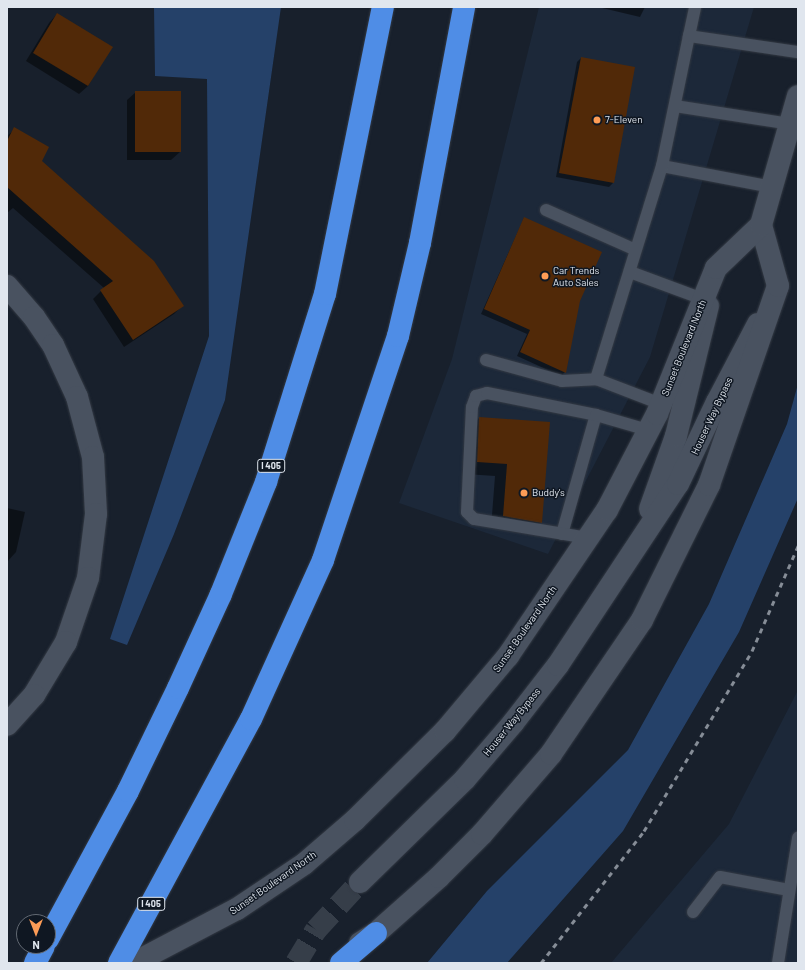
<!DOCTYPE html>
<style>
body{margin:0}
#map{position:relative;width:805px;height:970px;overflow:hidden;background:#18202c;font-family:Barlow,sans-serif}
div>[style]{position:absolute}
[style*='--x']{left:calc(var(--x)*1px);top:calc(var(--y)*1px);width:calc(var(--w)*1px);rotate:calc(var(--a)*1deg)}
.built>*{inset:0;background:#1c2839}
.green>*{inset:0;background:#254169}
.shadow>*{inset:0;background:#0007}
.building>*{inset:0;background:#512908}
.tertiary-tunnel>*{height:22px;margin-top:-11px;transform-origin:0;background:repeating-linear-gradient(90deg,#363e49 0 22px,transparent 0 33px)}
.roads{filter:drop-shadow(0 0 1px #343a44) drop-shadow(0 0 1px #343a44)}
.service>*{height:12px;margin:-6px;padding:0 6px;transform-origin:6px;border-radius:6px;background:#495260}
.minor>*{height:22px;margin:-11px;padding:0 11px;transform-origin:11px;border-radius:11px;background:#495260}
.tertiary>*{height:22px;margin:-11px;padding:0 11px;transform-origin:11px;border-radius:11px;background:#495260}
.secondary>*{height:22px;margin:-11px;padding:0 11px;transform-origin:11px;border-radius:11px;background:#495260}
.motorway>*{height:22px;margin:-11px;padding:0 11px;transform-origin:11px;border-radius:11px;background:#4f8de6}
.rail>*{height:3px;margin-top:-1.5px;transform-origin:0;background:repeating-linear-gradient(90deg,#868d97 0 5px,transparent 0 10px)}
.dots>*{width:11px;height:11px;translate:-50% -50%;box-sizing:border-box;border:2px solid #0f1722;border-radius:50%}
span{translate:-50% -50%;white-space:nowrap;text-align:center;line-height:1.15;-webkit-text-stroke:3px #0f1722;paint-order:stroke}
.shield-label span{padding:1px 3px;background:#0f1722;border:1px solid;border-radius:3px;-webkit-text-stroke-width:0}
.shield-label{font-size:9px;color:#e0e6ee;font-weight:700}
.poi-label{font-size:10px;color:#e0e6ee}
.left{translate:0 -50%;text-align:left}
.street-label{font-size:10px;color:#e0e6ee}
.frame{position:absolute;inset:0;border:8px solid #e0e6ee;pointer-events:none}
.north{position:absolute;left:16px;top:914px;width:40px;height:40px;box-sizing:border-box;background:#0f1722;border:1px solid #636a74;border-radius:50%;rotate:180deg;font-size:11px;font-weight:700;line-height:16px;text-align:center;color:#e0e6ee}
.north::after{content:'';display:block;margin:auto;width:14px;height:18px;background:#fd9c56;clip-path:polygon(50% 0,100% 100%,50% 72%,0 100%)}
</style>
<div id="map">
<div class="built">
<i style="clip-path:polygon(539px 7px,754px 7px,650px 357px,548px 554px,399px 503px,452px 359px)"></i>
<i style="clip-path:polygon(798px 690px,798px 963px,611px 963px,729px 824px)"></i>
</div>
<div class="green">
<i style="clip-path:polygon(154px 7px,281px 7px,225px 400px,174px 534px,127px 645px,110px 639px,209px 336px,207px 79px,155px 76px)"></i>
<i style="clip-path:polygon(798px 384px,798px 498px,739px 632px,623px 831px,507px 963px,427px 963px,487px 891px,628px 750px,709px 604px,787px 424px)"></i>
</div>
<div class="shadow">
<i style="clip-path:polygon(598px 7px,645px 7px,640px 17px)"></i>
<i style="clip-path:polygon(57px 14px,111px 47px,88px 86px,79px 94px,26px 61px,49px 23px)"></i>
<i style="clip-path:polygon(581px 58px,613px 183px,609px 187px,556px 177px,577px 62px)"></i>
<i style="clip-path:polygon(136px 92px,180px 152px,171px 160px,127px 160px,127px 100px)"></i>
<i style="clip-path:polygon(15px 129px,40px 161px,182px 306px,174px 314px,124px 347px,93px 299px,104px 288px,13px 208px,7px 213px,7px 136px)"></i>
<i style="clip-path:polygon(524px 218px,579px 300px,565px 372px,561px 376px,517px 356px,527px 334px,481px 314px)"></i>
<i style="clip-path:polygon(479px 418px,549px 423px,541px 522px,529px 534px,491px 528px,495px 476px,465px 474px,467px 430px)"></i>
<i style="clip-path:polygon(7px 508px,25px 512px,16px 552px,7px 562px)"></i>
</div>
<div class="building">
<i style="clip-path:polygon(57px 13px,113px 47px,88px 86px,33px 53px)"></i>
<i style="clip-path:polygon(581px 57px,635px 67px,614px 183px,559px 173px)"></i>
<i style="clip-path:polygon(135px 91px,181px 91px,181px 152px,135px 152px)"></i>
<i style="clip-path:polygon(14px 127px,49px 147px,42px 161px,154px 261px,184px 306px,133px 340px,100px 290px,113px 281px,7px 187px,7px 141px)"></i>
<i style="clip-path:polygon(524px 217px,602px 252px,580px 301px,566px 373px,520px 352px,530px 330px,484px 309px)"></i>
<i style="clip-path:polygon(479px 417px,550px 422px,542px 523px,503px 516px,507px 464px,477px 462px)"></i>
</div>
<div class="tertiary-tunnel">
<i style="--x:296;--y:963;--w:39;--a:-59"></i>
<i style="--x:316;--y:930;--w:65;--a:-47.5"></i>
</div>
<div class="roads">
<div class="service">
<i style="--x:689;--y:36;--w:30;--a:-78"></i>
<i style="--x:675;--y:106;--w:116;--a:8.9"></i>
<i style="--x:662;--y:166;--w:112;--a:10.8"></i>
<i style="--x:546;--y:210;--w:98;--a:24"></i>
<i style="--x:630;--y:272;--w:78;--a:20.3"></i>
<i style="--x:486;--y:360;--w:79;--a:15.4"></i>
<i style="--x:562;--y:381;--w:34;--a:-3"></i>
<i style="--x:596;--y:379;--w:70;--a:21"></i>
<i style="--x:596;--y:379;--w:223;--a:-72.8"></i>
<i style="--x:662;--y:166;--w:133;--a:-78.3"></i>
<i style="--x:689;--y:36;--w:110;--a:8.4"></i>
<i style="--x:562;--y:534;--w:124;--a:-74.1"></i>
<i style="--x:588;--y:538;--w:116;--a:-170.5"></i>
<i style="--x:474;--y:519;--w:10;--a:-135"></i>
<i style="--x:467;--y:512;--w:105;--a:-87.3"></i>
<i style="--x:472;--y:407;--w:12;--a:-70"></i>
<i style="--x:476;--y:396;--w:11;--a:-15"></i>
<i style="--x:487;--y:393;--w:111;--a:11.4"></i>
<i style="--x:596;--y:415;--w:54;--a:16.1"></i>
<i style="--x:693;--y:912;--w:44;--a:-52.4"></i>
<i style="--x:720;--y:877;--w:70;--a:10.7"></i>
<i style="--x:778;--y:963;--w:127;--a:-80.9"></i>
</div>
<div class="minor">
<i style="--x:7;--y:286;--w:41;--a:48.9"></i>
<i style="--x:34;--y:317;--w:34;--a:56"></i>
<i style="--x:53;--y:345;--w:57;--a:65.2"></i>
<i style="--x:77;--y:397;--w:62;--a:75.1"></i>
<i style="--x:93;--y:457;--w:57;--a:87"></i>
<i style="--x:96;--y:514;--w:64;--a:97.1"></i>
<i style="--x:88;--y:578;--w:68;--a:109"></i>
<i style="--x:66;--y:642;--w:62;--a:121.1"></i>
<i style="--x:34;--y:695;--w:40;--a:132"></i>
</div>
<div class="tertiary">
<i style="--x:650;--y:509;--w:77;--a:-70.4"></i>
<i style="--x:676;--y:436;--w:134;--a:-76.2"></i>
<i style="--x:360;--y:882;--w:147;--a:-44.4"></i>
<i style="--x:465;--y:779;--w:74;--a:-49.4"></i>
<i style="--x:513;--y:723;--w:73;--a:-52.2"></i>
<i style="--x:558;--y:665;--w:217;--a:-56.5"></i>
<i style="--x:678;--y:484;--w:91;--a:-64.6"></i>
<i style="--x:717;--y:402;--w:88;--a:-62.3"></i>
</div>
<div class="secondary">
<i style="--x:360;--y:943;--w:19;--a:-32"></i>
<i style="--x:376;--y:933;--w:84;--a:-41.6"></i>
<i style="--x:439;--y:877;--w:61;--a:-45"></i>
<i style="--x:482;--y:834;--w:106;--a:-49.2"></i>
<i style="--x:551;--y:754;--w:162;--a:-55.8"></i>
<i style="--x:642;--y:620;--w:151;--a:-63.6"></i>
<i style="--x:709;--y:485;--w:211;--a:-70.9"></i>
<i style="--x:778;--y:286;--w:63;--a:-105.6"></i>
<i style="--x:134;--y:963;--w:116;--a:-27.7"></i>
<i style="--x:237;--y:909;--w:81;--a:-33.9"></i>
<i style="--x:304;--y:864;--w:67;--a:-40.8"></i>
<i style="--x:355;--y:820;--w:127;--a:-44.7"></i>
<i style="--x:445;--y:731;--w:98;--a:-50"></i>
<i style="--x:508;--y:656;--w:176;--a:-55.9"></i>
<i style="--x:607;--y:510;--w:108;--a:-62.5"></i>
<i style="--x:657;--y:414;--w:157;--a:-68"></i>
<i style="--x:716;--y:268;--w:62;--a:-43.7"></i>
<i style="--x:761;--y:225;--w:134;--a:-74"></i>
</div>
<div class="motorway">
<i style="--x:48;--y:939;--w:168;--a:-61.6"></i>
<i style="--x:128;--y:791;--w:114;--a:-64.1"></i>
<i style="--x:178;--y:688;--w:103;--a:-65.4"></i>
<i style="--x:221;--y:594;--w:121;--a:-68.1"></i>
<i style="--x:266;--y:482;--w:197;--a:-72.6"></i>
<i style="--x:325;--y:294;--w:293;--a:-78.6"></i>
<i style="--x:35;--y:963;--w:19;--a:-62"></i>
<i style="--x:119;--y:963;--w:277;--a:-61.6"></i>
<i style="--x:251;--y:719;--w:175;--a:-65.6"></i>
<i style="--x:323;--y:560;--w:236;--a:-71.5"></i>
<i style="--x:398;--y:336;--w:96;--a:-76.7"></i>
<i style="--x:420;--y:243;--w:240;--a:-79.4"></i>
<i style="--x:341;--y:963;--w:46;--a:-40.6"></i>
</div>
</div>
<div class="rail">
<i style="--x:541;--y:963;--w:167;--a:-52"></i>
<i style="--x:644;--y:831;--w:210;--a:-59"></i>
<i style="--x:752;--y:651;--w:115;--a:-66.3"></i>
</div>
<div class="dots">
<i style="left:597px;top:120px;background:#fd9c56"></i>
<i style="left:545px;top:276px;background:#fd9c56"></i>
<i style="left:524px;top:493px;background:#fd9c56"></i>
</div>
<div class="shield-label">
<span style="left:271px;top:466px">I 405</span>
<span style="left:151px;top:904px">I 405</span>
</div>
<div class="poi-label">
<span class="left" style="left:605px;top:120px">7-Eleven</span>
<span class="left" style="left:553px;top:276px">Car Trends<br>Auto Sales</span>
<span class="left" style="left:532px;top:493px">Buddy's</span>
</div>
<div class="street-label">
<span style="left:684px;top:348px;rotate:-68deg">Sunset Boulevard North</span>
<span style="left:712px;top:416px;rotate:-65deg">Houser Way Bypass</span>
<span style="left:525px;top:629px;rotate:-55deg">Sunset Boulevard North</span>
<span style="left:512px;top:722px;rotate:-51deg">Houser Way Bypass</span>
<span style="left:273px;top:883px;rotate:-35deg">Sunset Boulevard North</span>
</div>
<div class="frame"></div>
<div class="north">N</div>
</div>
